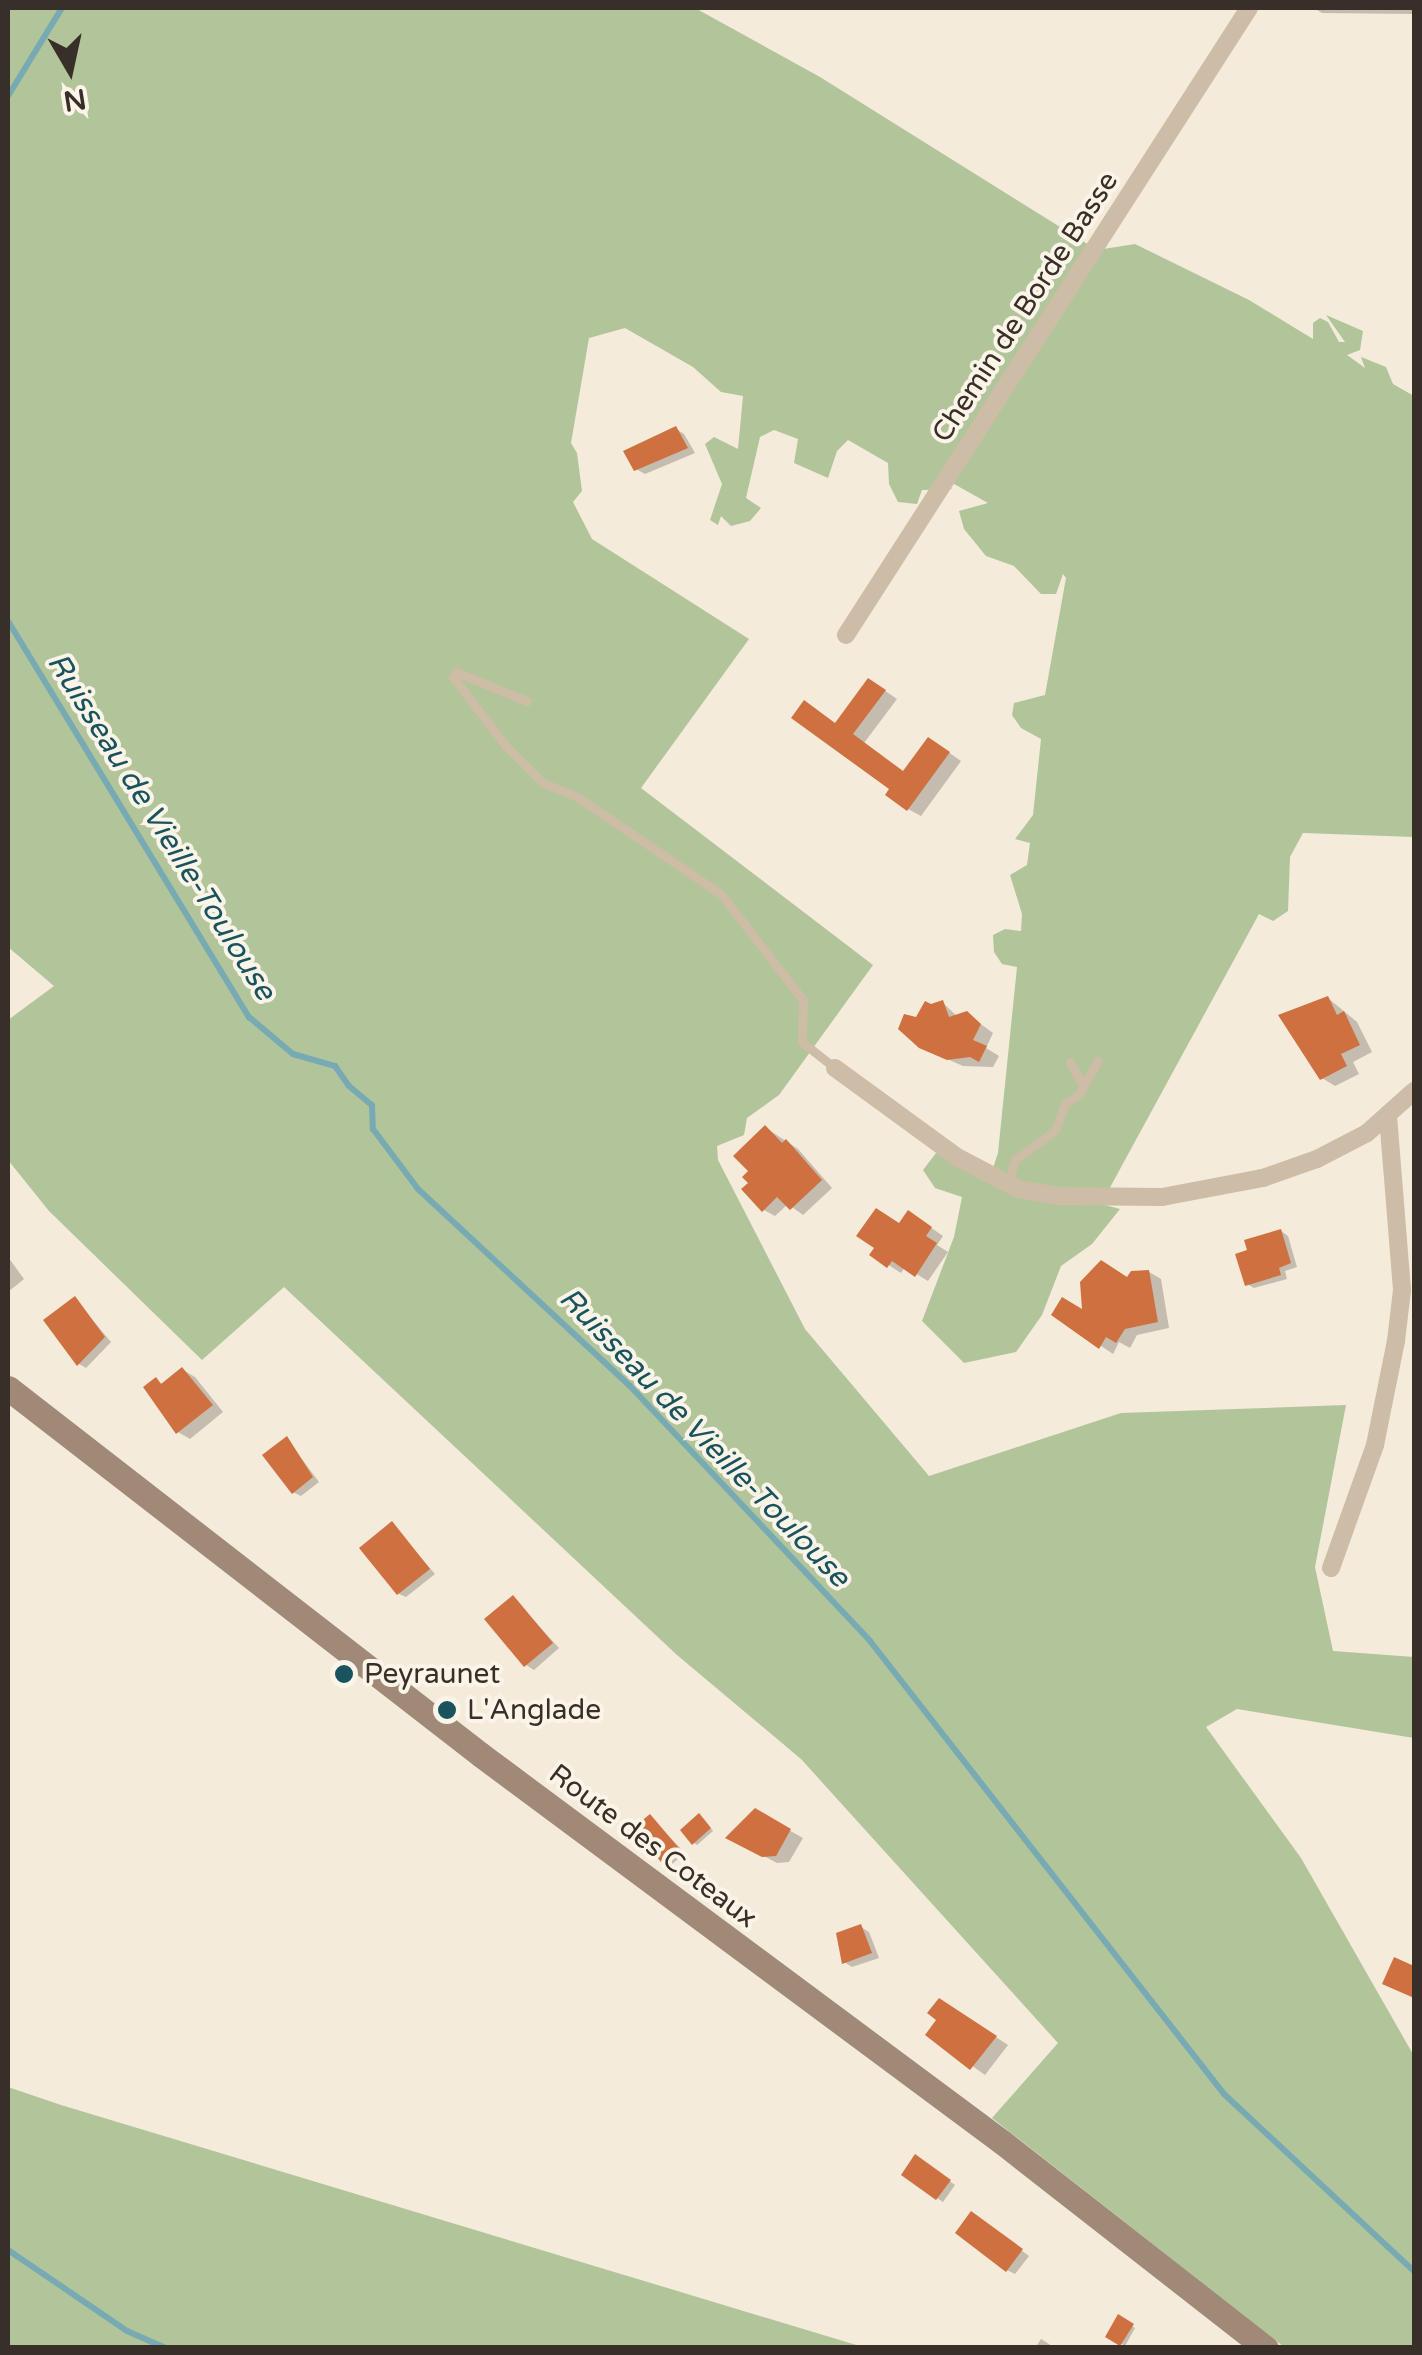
<!DOCTYPE html>
<style>
body{margin:0}
#map{position:relative;width:1422px;height:2355px;overflow:hidden;background:#f4ebdb;font-family:"Varela Round",sans-serif}
div>[style]{position:absolute}
[style*='--x']{left:calc(var(--x)*1px);top:calc(var(--y)*1px);width:calc(var(--w)*1px);rotate:calc(var(--a)*1deg)}
.green>*{inset:0;background:#b2c49a}
.shadow>*{inset:0;background:#0003}
.stream>*{height:6px;margin:-3px;padding:0 3px;transform-origin:3px;border-radius:3px;background:#78aab3}
.building>*{inset:0;background:#ce703f}
.lane>*{height:9px;margin:-4.5px;padding:0 4.5px;transform-origin:4.5px;border-radius:4.5px;background:#cdbca6}
.street>*{height:18px;margin:-9px;padding:0 9px;transform-origin:9px;border-radius:9px;background:#cdbca6}
.secondary>*{height:25px;margin:-12.5px;padding:0 12.5px;transform-origin:12.5px;border-radius:12.5px;background:#a08a77}
.dots>*{width:28px;height:28px;translate:-50% -50%;box-sizing:border-box;border:5px solid #fbf4e8;border-radius:50%}
span{translate:-50% -50%;white-space:nowrap;text-align:center;line-height:1.15;-webkit-text-stroke:8px #fbf4e8;paint-order:stroke}
.street-label{font-size:28px;color:#382f28}
.poi-label{font-size:28px;color:#382f28}
.left{translate:0 -50%;text-align:left}
.water-label{font-size:30px;color:#1a525d;font-style:italic}
.frame{position:absolute;inset:0;border:10px solid #382f28;pointer-events:none}
.north{position:absolute;left:20px;top:20px;width:100px;height:100px;-webkit-text-stroke:8px #fbf4e8;paint-order:stroke;rotate:171deg;font-size:28px;font-weight:700;line-height:40px;text-align:center;color:#382f28}
.north::after{content:'';display:block;margin:auto;width:35px;height:45px;background:#382f28;clip-path:polygon(50% 0,100% 100%,50% 72%,0 100%)}
</style>
<div id="map">
<div class="green">
<i style="clip-path:polygon(8px 8px,695px 8px,820px 77px,1097px 250px,1135px 244px,1249px 300px,1313px 339px,1313px 323px,1320px 318px,1328px 322px,1339px 342px,1345px 342px,1326px 315px,1363px 331px,1360px 350px,1347px 355px,1365px 368px,1361px 357px,1386px 367px,1393px 384px,1414px 396px,1414px 837px,1303px 833px,1290px 857px,1288px 911px,1273px 921px,1259px 914px,1101px 1204px,1120px 1209px,1092px 1244px,1061px 1266px,1042px 1315px,1016px 1352px,964px 1363px,922px 1321px,954px 1237px,962px 1197px,935px 1188px,923px 1170px,936px 1153px,988px 1183px,998px 1153px,1017px 967px,1002px 964px,994px 952px,993px 935px,1005px 929px,1021px 931px,1022px 914px,1010px 875px,1027px 865px,1030px 843px,1015px 839px,1033px 815px,1041px 739px,1021px 728px,1012px 715px,1014px 703px,1045px 695px,1066px 578px,1063px 574px,1056px 594px,1041px 594px,1014px 566px,986px 556px,964px 529px,959px 511px,988px 503px,938px 475px,952px 489px,922px 490px,917px 504px,898px 502px,889px 484px,888px 463px,848px 440px,837px 451px,828px 478px,794px 463px,798px 439px,774px 430px,760px 437px,746px 498px,761px 508px,750px 521px,731px 526px,721px 516px,718px 525px,710px 520px,722px 484px,705px 444px,714px 437px,738px 449px,743px 396px,721px 392px,693px 367px,625px 328px,589px 338px,571px 443px,577px 453px,582px 491px,573px 502px,592px 539px,749px 639px,641px 788px,873px 965px,779px 1095px,747px 1118px,744px 1135px,717px 1146px,718px 1160px,805px 1329px,929px 1476px,1121px 1413px,1346px 1405px,1315px 1567px,1333px 1651px,1414px 1657px,1414px 1738px,1237px 1709px,1206px 1727px,1301px 1858px,1414px 2056px,1414px 2347px,1284px 2347px,992px 2118px,1058px 2043px,801px 1759px,677px 1655px,284px 1287px,202px 1360px,49px 1211px,8px 1160px,8px 1020px,54px 986px,8px 947px)"></i>
<i style="clip-path:polygon(8px 2087px,61px 2105px,863px 2347px,8px 2347px)"></i>
</div>
<div class="shadow">
<i style="clip-path:polygon(1314px 8px,1414px 8px,1414px 14px,1322px 13px)"></i>
<i style="clip-path:polygon(676px 429px,684px 434px,695px 453px,645px 474px,636px 469px)"></i>
<i style="clip-path:polygon(881px 688px,897px 699px,864px 743px,905px 773px,941px 747px,961px 761px,921px 816px,908px 809px,837px 725px)"></i>
<i style="clip-path:polygon(1328px 998px,1357px 1022px,1372px 1052px,1353px 1062px,1359px 1074px,1335px 1086px,1322px 1078px)"></i>
<i style="clip-path:polygon(943px 1003px,958px 1017px,967px 1014px,993px 1033px,986px 1048px,999px 1056px,993px 1067px,963px 1066px,936px 1054px,918px 1020px)"></i>
<i style="clip-path:polygon(766px 1128px,798px 1149px,832px 1188px,803px 1215px,788px 1204px,775px 1216px,764px 1210px,751px 1183px)"></i>
<i style="clip-path:polygon(920px 1220px,943px 1236px,937px 1245px,948px 1252px,928px 1281px,905px 1267px,901px 1273px,873px 1255px,900px 1225px)"></i>
<i style="clip-path:polygon(1281px 1231px,1288px 1236px,1297px 1267px,1285px 1271px,1287px 1279px,1254px 1288px,1247px 1284px)"></i>
<i style="clip-path:polygon(8px 1257px,24px 1279px,8px 1292px)"></i>
<i style="clip-path:polygon(1149px 1272px,1161px 1279px,1169px 1328px,1137px 1335px,1130px 1348px,1119px 1342px,1113px 1354px,1055px 1315px,1085px 1313px,1128px 1280px)"></i>
<i style="clip-path:polygon(75px 1299px,111px 1342px,86px 1368px,79px 1364px)"></i>
<i style="clip-path:polygon(183px 1370px,195px 1377px,223px 1412px,190px 1439px,178px 1432px,156px 1380px,164px 1385px)"></i>
<i style="clip-path:polygon(287px 1439px,319px 1482px,301px 1496px,293px 1492px)"></i>
<i style="clip-path:polygon(392px 1524px,435px 1574px,406px 1597px,399px 1594px)"></i>
<i style="clip-path:polygon(513px 1598px,559px 1648px,534px 1670px,526px 1665px)"></i>
<i style="clip-path:polygon(755px 1811px,803px 1838px,789px 1862px,777px 1863px,729px 1837px)"></i>
<i style="clip-path:polygon(650px 1817px,685px 1853px,671px 1865px,662px 1860px)"></i>
<i style="clip-path:polygon(703px 1818px,713px 1831px,697px 1845px,694px 1843px)"></i>
<i style="clip-path:polygon(861px 1927px,869px 1932px,879px 1958px,852px 1967px,844px 1962px)"></i>
<i style="clip-path:polygon(952px 2008px,1008px 2045px,985px 2075px,929px 2035px)"></i>
<i style="clip-path:polygon(922px 2161px,955px 2185px,943px 2202px,937px 2198px)"></i>
<i style="clip-path:polygon(980px 2219px,1029px 2256px,1015px 2274px,1007px 2270px)"></i>
<i style="clip-path:polygon(1119px 2318px,1135px 2328px,1125px 2346px,1108px 2336px)"></i>
<i style="clip-path:polygon(1041px 2339px,1049px 2344px,1055px 2348px,1035px 2348px)"></i>
</div>
<div class="stream">
<i style="--x:8;--y:96;--w:103;--a:-58.5"></i>
<i style="--x:8;--y:621;--w:464;--a:58.7"></i>
<i style="--x:249;--y:1017;--w:57;--a:40.1"></i>
<i style="--x:293;--y:1054;--w:44;--a:15.9"></i>
<i style="--x:335;--y:1066;--w:24;--a:55"></i>
<i style="--x:349;--y:1086;--w:30;--a:40"></i>
<i style="--x:372;--y:1105;--w:24;--a:88"></i>
<i style="--x:373;--y:1129;--w:75;--a:53.1"></i>
<i style="--x:418;--y:1189;--w:289;--a:42.9"></i>
<i style="--x:630;--y:1386;--w:350;--a:46.7"></i>
<i style="--x:870;--y:1641;--w:575;--a:51.99"></i>
<i style="--x:1224;--y:2094;--w:260;--a:43"></i>
<i style="--x:8;--y:2250;--w:144;--a:34.2"></i>
<i style="--x:127;--y:2331;--w:43;--a:23.6"></i>
</div>
<div class="building">
<i style="clip-path:polygon(676px 426px,688px 448px,634px 471px,623px 451px)"></i>
<i style="clip-path:polygon(868px 678px,886px 690px,853px 734px,903px 771px,928px 737px,950px 752px,907px 811px,885px 795px,889px 789px,791px 718px,804px 700px,835px 723px)"></i>
<i style="clip-path:polygon(1328px 996px,1337px 1015px,1344px 1011px,1360px 1045px,1341px 1054px,1347px 1066px,1320px 1080px,1278px 1015px)"></i>
<i style="clip-path:polygon(943px 1000px,949px 1017px,967px 1011px,981px 1024px,973px 1040px,987px 1046px,979px 1062px,970px 1057px,947px 1060px,919px 1048px,898px 1029px,904px 1014px,916px 1017px,925px 1001px,931px 1004px)"></i>
<i style="clip-path:polygon(765px 1125px,782px 1143px,786px 1139px,822px 1180px,790px 1210px,777px 1197px,762px 1212px,741px 1189px,748px 1183px,742px 1177px,748px 1171px,733px 1156px)"></i>
<i style="clip-path:polygon(876px 1208px,899px 1223px,908px 1210px,932px 1227px,926px 1236px,937px 1243px,915px 1277px,892px 1261px,887px 1268px,869px 1255px,874px 1248px,856px 1236px)"></i>
<i style="clip-path:polygon(1281px 1229px,1291px 1263px,1279px 1268px,1281px 1275px,1245px 1286px,1235px 1254px,1247px 1250px,1244px 1240px)"></i>
<i style="clip-path:polygon(1101px 1260px,1127px 1277px,1131px 1271px,1149px 1270px,1158px 1322px,1125px 1329px,1116px 1343px,1106px 1337px,1099px 1349px,1051px 1315px,1062px 1297px,1082px 1309px,1080px 1282px)"></i>
<i style="clip-path:polygon(75px 1296px,105px 1337px,77px 1366px,43px 1320px)"></i>
<i style="clip-path:polygon(182px 1367px,213px 1405px,176px 1434px,143px 1387px,156px 1377px,161px 1384px)"></i>
<i style="clip-path:polygon(287px 1436px,313px 1477px,292px 1494px,262px 1455px)"></i>
<i style="clip-path:polygon(392px 1521px,430px 1569px,397px 1595px,359px 1548px)"></i>
<i style="clip-path:polygon(513px 1595px,553px 1643px,524px 1667px,484px 1619px)"></i>
<i style="clip-path:polygon(755px 1808px,791px 1829px,776px 1856px,762px 1857px,725px 1838px)"></i>
<i style="clip-path:polygon(699px 1813px,711px 1828px,692px 1845px,680px 1830px)"></i>
<i style="clip-path:polygon(650px 1814px,678px 1847px,661px 1862px,633px 1828px)"></i>
<i style="clip-path:polygon(861px 1924px,872px 1953px,842px 1964px,836px 1933px)"></i>
<i style="clip-path:polygon(1394px 1957px,1414px 1966px,1414px 1998px,1382px 1984px)"></i>
<i style="clip-path:polygon(939px 1998px,997px 2036px,970px 2070px,925px 2035px,936px 2020px,927px 2013px)"></i>
<i style="clip-path:polygon(915px 2154px,951px 2180px,936px 2200px,901px 2175px)"></i>
<i style="clip-path:polygon(971px 2211px,1023px 2249px,1006px 2272px,955px 2233px)"></i>
<i style="clip-path:polygon(1118px 2314px,1134px 2324px,1120px 2346px,1105px 2337px)"></i>
</div>
<div class="lane">
<i style="--x:527;--y:701;--w:77;--a:-157.8"></i>
<i style="--x:456;--y:672;--w:6;--a:121"></i>
<i style="--x:453;--y:677;--w:86;--a:52.6"></i>
<i style="--x:505;--y:745;--w:54;--a:45"></i>
<i style="--x:543;--y:783;--w:37;--a:22"></i>
<i style="--x:577;--y:797;--w:174;--a:34"></i>
<i style="--x:721;--y:894;--w:134;--a:52.3"></i>
<i style="--x:803;--y:1000;--w:42;--a:91.4"></i>
<i style="--x:802;--y:1042;--w:42;--a:38.2"></i>
<i style="--x:1070;--y:1062;--w:26;--a:61"></i>
<i style="--x:1008;--y:1183;--w:24;--a:-73"></i>
<i style="--x:1015;--y:1160;--w:50;--a:-36.9"></i>
<i style="--x:1055;--y:1130;--w:28;--a:-69"></i>
<i style="--x:1065;--y:1104;--w:17;--a:-36"></i>
<i style="--x:1079;--y:1094;--w:38;--a:-61"></i>
</div>
<div class="street">
<i style="--x:846;--y:635;--w:745;--a:-57.27"></i>
<i style="--x:835;--y:1068;--w:151;--a:36.1"></i>
<i style="--x:957;--y:1157;--w:69;--a:27.7"></i>
<i style="--x:1018;--y:1189;--w:42;--a:9.7"></i>
<i style="--x:1059;--y:1196;--w:103;--a:0.6"></i>
<i style="--x:1162;--y:1197;--w:103;--a:-10.7"></i>
<i style="--x:1263;--y:1178;--w:57;--a:-19.4"></i>
<i style="--x:1317;--y:1159;--w:56;--a:-27.5"></i>
<i style="--x:1367;--y:1133;--w:63;--a:-41.8"></i>
<i style="--x:1331;--y:1568;--w:131;--a:-70.3"></i>
<i style="--x:1375;--y:1445;--w:106;--a:-78.6"></i>
<i style="--x:1396;--y:1341;--w:51;--a:-83.3"></i>
<i style="--x:1402;--y:1290;--w:176;--a:-94.6"></i>
</div>
<div class="secondary">
<i style="--x:8;--y:1388;--w:599;--a:37.81"></i>
<i style="--x:481;--y:1755;--w:649;--a:36.61"></i>
<i style="--x:1002;--y:2142;--w:335;--a:38"></i>
</div>
<div class="dots">
<i style="left:344px;top:1674px;background:#1a525d"></i>
<i style="left:447px;top:1710px;background:#1a525d"></i>
</div>
<div class="street-label">
<span style="left:1025px;top:307px;rotate:-57deg">Chemin de Borde Basse</span>
<span style="left:653px;top:1846px;rotate:37deg">Route des Coteaux</span>
</div>
<div class="poi-label">
<span class="left" style="left:364px;top:1674px">Peyraunet</span>
<span class="left" style="left:467px;top:1710px">L'Anglade</span>
</div>
<div class="water-label">
<span style="left:161px;top:827px;rotate:58deg">Ruisseau de Vieille-Toulouse</span>
<span style="left:704px;top:1438px;rotate:46deg">Ruisseau de Vieille-Toulouse</span>
</div>
<div class="frame"></div>
<div class="north">N</div>
</div>
